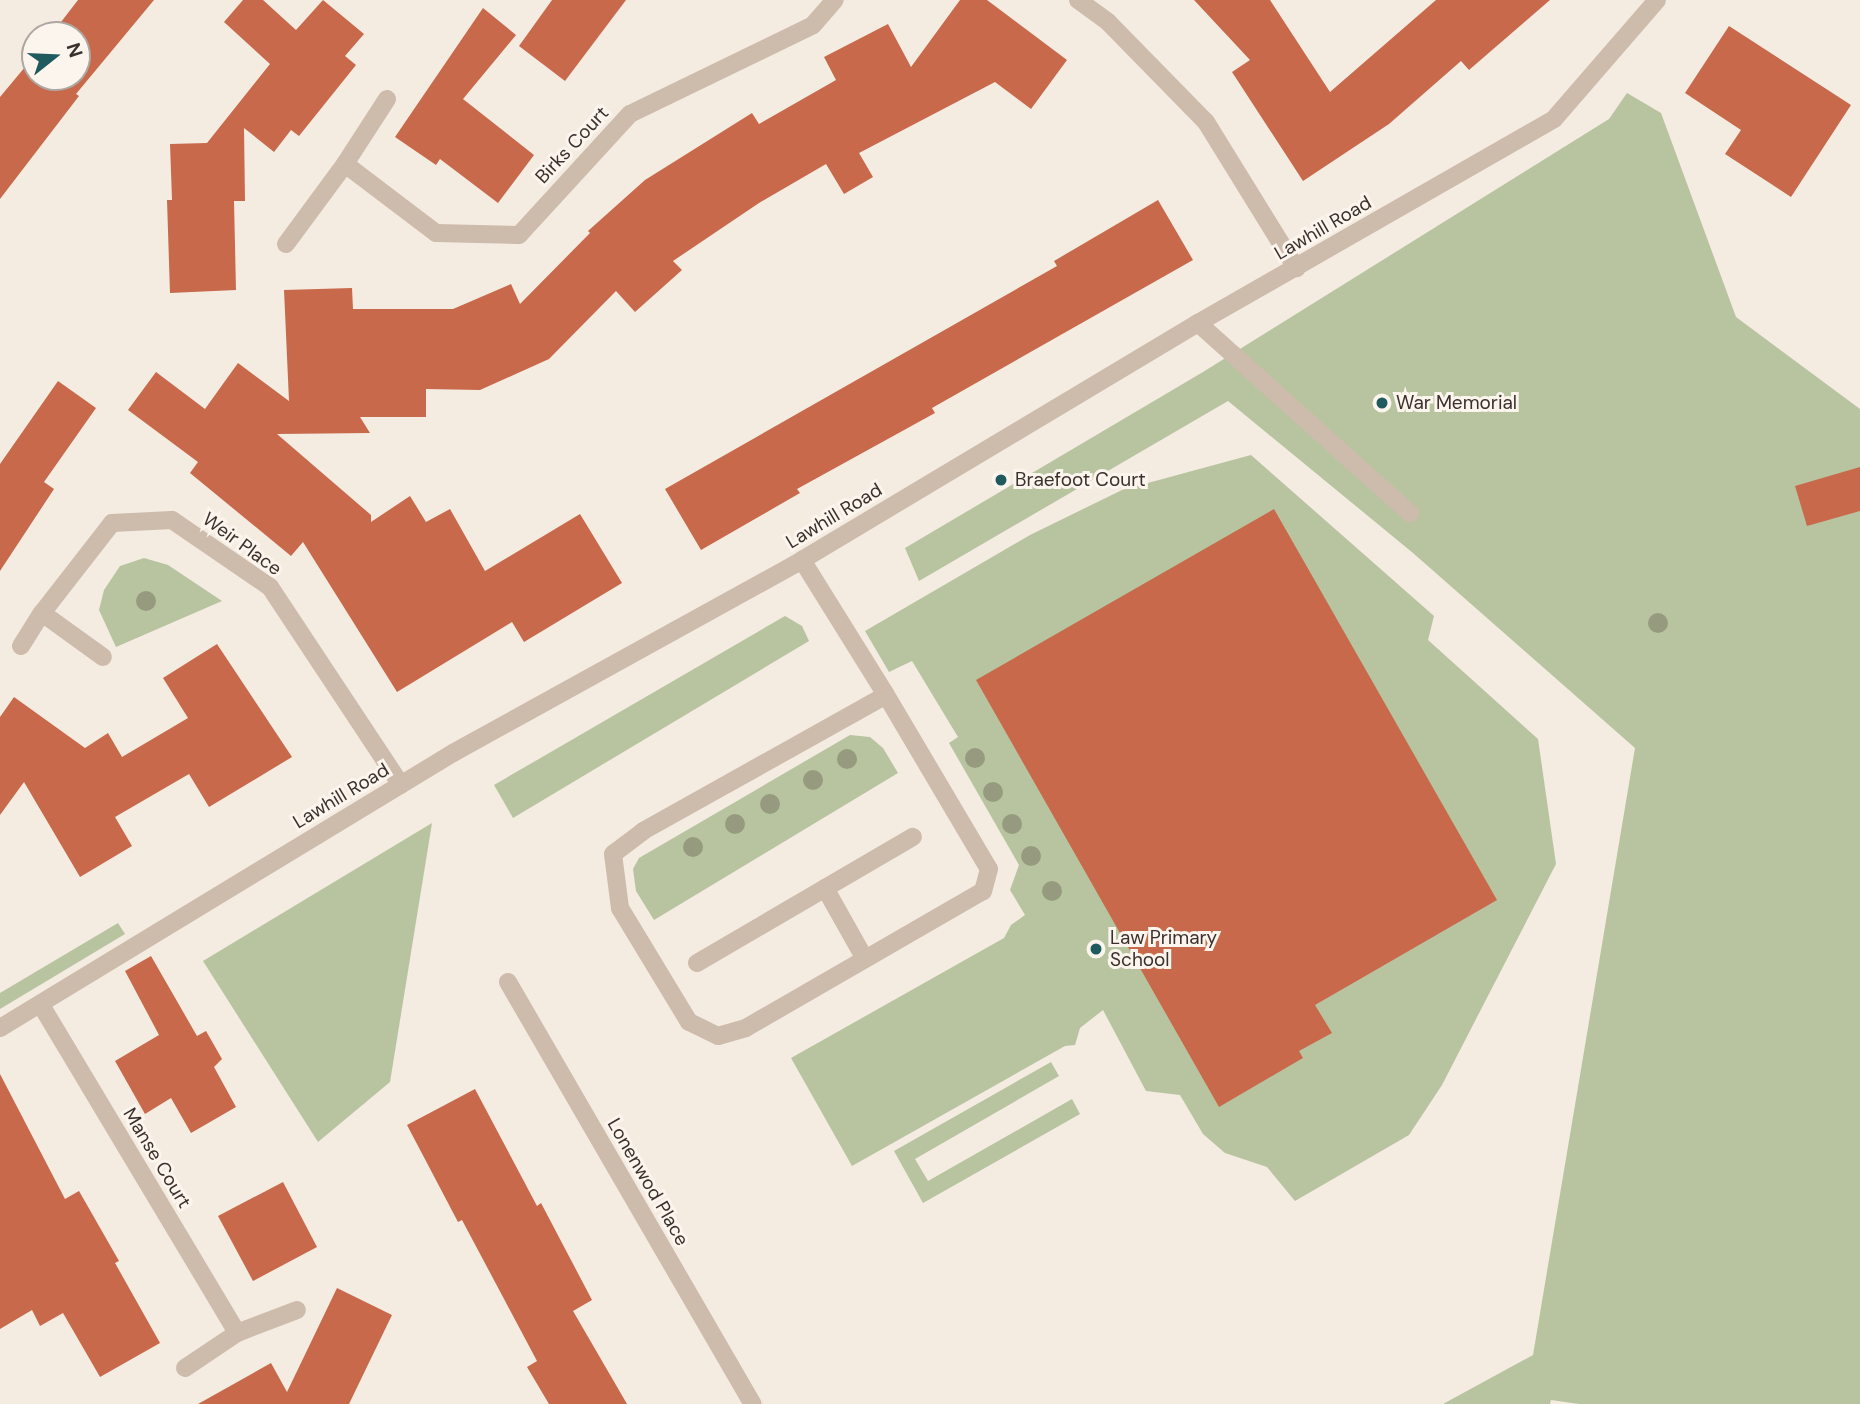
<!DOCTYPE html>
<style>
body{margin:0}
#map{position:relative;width:1860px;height:1404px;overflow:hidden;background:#f4ebe1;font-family:"DM Sans",sans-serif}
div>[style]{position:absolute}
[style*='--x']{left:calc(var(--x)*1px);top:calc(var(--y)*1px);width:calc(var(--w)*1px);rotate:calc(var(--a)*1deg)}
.green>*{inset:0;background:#b8c4a0}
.building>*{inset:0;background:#c8694b}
.minor>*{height:18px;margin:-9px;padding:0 9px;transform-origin:9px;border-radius:9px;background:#cdbbac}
.trees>*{width:20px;height:20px;margin:-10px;border-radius:50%;background:#969b7f}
.dots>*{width:19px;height:19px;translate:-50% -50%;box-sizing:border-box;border:4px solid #fbf5ee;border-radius:50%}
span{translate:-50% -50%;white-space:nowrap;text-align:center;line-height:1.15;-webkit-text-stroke:6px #fbf5ee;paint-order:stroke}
.street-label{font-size:19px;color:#3b302b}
.poi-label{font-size:19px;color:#3b302b}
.left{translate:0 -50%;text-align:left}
.north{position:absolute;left:21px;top:21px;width:70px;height:70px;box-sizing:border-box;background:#fbf5ee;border:2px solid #aea6a0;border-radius:50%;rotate:72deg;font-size:19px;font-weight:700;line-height:28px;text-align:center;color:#3b302b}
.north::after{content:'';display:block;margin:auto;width:24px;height:32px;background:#1f5a5e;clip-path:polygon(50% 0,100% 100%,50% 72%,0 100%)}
</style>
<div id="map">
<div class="green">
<i style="clip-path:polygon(1627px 93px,1661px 113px,1736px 317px,1860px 409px,1860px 1404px,1579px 1404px,1551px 1400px,1550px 1404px,1443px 1404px,1533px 1355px,1635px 748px,1413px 553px,1228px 401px,919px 581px,905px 548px,1203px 372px,1609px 119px)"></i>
<i style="clip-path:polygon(1251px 455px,1434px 616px,1428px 640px,1538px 739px,1556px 864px,1442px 1085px,1409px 1135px,1295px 1201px,1267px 1167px,1225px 1153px,1203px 1134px,1180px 1095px,1146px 1091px,1103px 1010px,1080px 1028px,1075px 1045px,1065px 1046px,852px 1166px,791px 1058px,1004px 938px,1011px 925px,1025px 915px,1010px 890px,1019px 865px,949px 743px,958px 737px,912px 661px,889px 672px,865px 631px,1030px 535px,1122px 490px)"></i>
<i style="clip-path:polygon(144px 558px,168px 565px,222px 601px,116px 647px,99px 610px,104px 590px,120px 566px)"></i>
<i style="clip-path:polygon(785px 616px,802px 626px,809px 641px,513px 818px,494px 785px)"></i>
<i style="clip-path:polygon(850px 735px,870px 737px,883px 748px,898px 773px,654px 920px,636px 891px,633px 869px,639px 858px)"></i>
<i style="clip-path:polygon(432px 823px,390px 1082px,318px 1142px,203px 961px)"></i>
<i style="clip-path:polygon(118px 923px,125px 934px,0 1009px,0 993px)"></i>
<i style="clip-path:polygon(1051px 1062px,1059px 1076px,915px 1159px,928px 1181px,1072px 1099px,1080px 1114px,923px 1203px,894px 1151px)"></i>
</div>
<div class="building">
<i style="clip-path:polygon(78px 0,154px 0,76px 94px,79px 96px,0 199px,0 97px,35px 55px,35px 77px,77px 77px,77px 35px,51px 35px)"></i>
<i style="clip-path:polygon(243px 0,263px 0,296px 30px,323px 0,364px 34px,345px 56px,356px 65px,299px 136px,291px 130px,274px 152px,244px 128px,245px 201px,234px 201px,236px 290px,170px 293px,167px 200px,172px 200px,170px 144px,207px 143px,270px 64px,224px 22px)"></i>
<i style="clip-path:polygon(552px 0,626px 0,565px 81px,519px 46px)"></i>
<i style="clip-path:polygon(960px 0,987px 0,1067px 60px,1031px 109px,995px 82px,859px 153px,873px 177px,844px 194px,826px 164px,759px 203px,673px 261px,682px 270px,635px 312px,616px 291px,549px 359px,480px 390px,426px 389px,426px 417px,360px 417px,370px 433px,277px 434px,371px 515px,371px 522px,410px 496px,426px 522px,450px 509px,485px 571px,580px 514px,622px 583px,524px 642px,512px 622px,397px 692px,303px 542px,291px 556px,190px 473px,198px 462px,128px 410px,156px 372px,205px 409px,238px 363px,289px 401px,284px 290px,352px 288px,353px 309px,453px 309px,511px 284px,520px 304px,590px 233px,588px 231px,645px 180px,752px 113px,759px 124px,836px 80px,824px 57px,888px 24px,911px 67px)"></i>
<i style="clip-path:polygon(1194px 0,1270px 0,1330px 92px,1436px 0,1550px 0,1469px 70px,1461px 61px,1389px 124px,1303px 181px,1232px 72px,1250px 60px)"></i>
<i style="clip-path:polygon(483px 8px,516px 35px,463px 99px,534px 155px,498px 203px,440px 159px,436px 165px,395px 137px)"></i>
<i style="clip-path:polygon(1729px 26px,1851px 105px,1791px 197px,1725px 154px,1741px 130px,1685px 93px)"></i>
<i style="clip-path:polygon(1158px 200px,1193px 260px,932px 408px,935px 413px,797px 489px,800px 493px,701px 550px,665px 489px,1057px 266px,1054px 261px)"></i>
<i style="clip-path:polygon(58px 381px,96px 408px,44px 482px,54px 489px,0 571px,0 464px)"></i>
<i style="clip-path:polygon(1860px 467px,1860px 511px,1807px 526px,1795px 486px)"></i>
<i style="clip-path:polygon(1274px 509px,1497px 900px,1315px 1005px,1332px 1033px,1299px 1051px,1303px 1058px,1219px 1107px,976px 680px)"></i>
<i style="clip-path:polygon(217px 644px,292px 757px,209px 807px,189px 774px,115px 817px,132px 846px,80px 877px,24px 782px,0 815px,0 717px,14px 697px,85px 748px,108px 733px,122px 757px,188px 718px,163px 678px)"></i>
<i style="clip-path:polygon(151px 956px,197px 1036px,206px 1031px,222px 1059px,214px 1067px,236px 1107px,191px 1133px,171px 1098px,145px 1114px,115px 1061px,159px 1035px,125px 971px)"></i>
<i style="clip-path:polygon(0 1074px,65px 1199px,79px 1191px,119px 1261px,115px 1263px,160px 1343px,100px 1377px,63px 1313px,40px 1326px,32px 1310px,0 1329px)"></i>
<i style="clip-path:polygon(475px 1089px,537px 1206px,541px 1203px,592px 1300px,573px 1311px,627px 1404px,549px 1404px,527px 1367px,537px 1361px,462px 1220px,458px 1222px,407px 1125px)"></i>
<i style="clip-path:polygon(283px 1182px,317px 1247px,253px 1281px,218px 1216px)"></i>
<i style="clip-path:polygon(337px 1288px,392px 1315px,349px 1404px,198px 1404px,271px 1363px,287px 1392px)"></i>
</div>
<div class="minor">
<i style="--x:1078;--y:0;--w:37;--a:36"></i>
<i style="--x:1108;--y:22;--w:140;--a:45.6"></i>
<i style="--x:1206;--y:122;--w:172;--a:58.3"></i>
<i style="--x:387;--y:99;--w:77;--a:122.9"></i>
<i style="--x:345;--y:164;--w:114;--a:37.2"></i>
<i style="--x:436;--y:233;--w:83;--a:1.4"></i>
<i style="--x:519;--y:235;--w:164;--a:-47.5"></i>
<i style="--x:630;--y:114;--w:203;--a:-25.9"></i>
<i style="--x:813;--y:25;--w:33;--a:-49"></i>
<i style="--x:286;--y:244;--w:99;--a:-53.6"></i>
<i style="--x:1198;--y:323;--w:285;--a:41.9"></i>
<i style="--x:802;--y:560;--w:159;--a:58.1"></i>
<i style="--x:886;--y:695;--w:202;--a:59.4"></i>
<i style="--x:989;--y:869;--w:23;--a:105"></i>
<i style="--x:983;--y:891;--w:274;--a:150"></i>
<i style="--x:746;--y:1028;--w:29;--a:164"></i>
<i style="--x:718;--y:1036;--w:32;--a:-154"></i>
<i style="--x:689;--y:1022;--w:133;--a:-121.2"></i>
<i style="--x:620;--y:908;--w:54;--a:-97.4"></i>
<i style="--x:613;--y:854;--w:38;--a:-37"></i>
<i style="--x:643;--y:831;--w:278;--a:-29.2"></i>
<i style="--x:42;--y:613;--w:75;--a:35.8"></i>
<i style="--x:21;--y:646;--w:39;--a:-58"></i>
<i style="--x:42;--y:613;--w:114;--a:-52.1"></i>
<i style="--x:112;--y:523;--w:60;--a:-2.9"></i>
<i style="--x:172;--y:520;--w:119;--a:34.4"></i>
<i style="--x:270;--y:587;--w:237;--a:56.5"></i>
<i style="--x:825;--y:888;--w:81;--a:60.6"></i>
<i style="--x:697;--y:963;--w:250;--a:-30.3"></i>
<i style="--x:508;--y:982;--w:488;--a:59.9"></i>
<i style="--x:41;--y:1005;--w:382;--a:59.1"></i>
<i style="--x:0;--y:1028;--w:530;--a:-31.26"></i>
<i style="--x:453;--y:753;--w:399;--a:-28.9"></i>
<i style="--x:802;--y:560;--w:462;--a:-30.9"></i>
<i style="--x:1198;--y:323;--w:410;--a:-29.8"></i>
<i style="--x:1554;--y:119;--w:157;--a:-49.1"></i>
<i style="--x:185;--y:1368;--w:63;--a:-33.9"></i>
<i style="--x:237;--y:1333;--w:64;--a:-21"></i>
</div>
<div class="trees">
<i style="left:146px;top:601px"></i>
<i style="left:1658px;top:623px"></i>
<i style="left:975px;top:758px"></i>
<i style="left:847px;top:759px"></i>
<i style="left:813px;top:780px"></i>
<i style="left:993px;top:792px"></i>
<i style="left:770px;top:804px"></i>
<i style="left:735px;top:824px"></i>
<i style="left:1012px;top:824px"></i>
<i style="left:693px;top:847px"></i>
<i style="left:1031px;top:856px"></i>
<i style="left:1052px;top:891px"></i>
</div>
<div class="dots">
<i style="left:1382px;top:403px;background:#1f5a5e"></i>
<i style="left:1001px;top:480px;background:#1f5a5e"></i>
<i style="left:1096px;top:949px;background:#1f5a5e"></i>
</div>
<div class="street-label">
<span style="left:572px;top:145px;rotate:-47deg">Birks Court</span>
<span style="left:1323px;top:228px;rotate:-30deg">Lawhill Road</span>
<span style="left:834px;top:516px;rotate:-31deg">Lawhill Road</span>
<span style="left:242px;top:544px;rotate:36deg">Weir Place</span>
<span style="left:341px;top:796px;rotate:-31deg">Lawhill Road</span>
<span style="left:157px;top:1158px;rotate:59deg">Manse Court</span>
<span style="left:648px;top:1182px;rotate:60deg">Lonenwod Place</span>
</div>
<div class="poi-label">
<span class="left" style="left:1396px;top:403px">War Memorial</span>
<span class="left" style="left:1015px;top:480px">Braefoot Court</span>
<span class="left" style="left:1110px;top:949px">Law Primary<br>School</span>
</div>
<div class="north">N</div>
</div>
